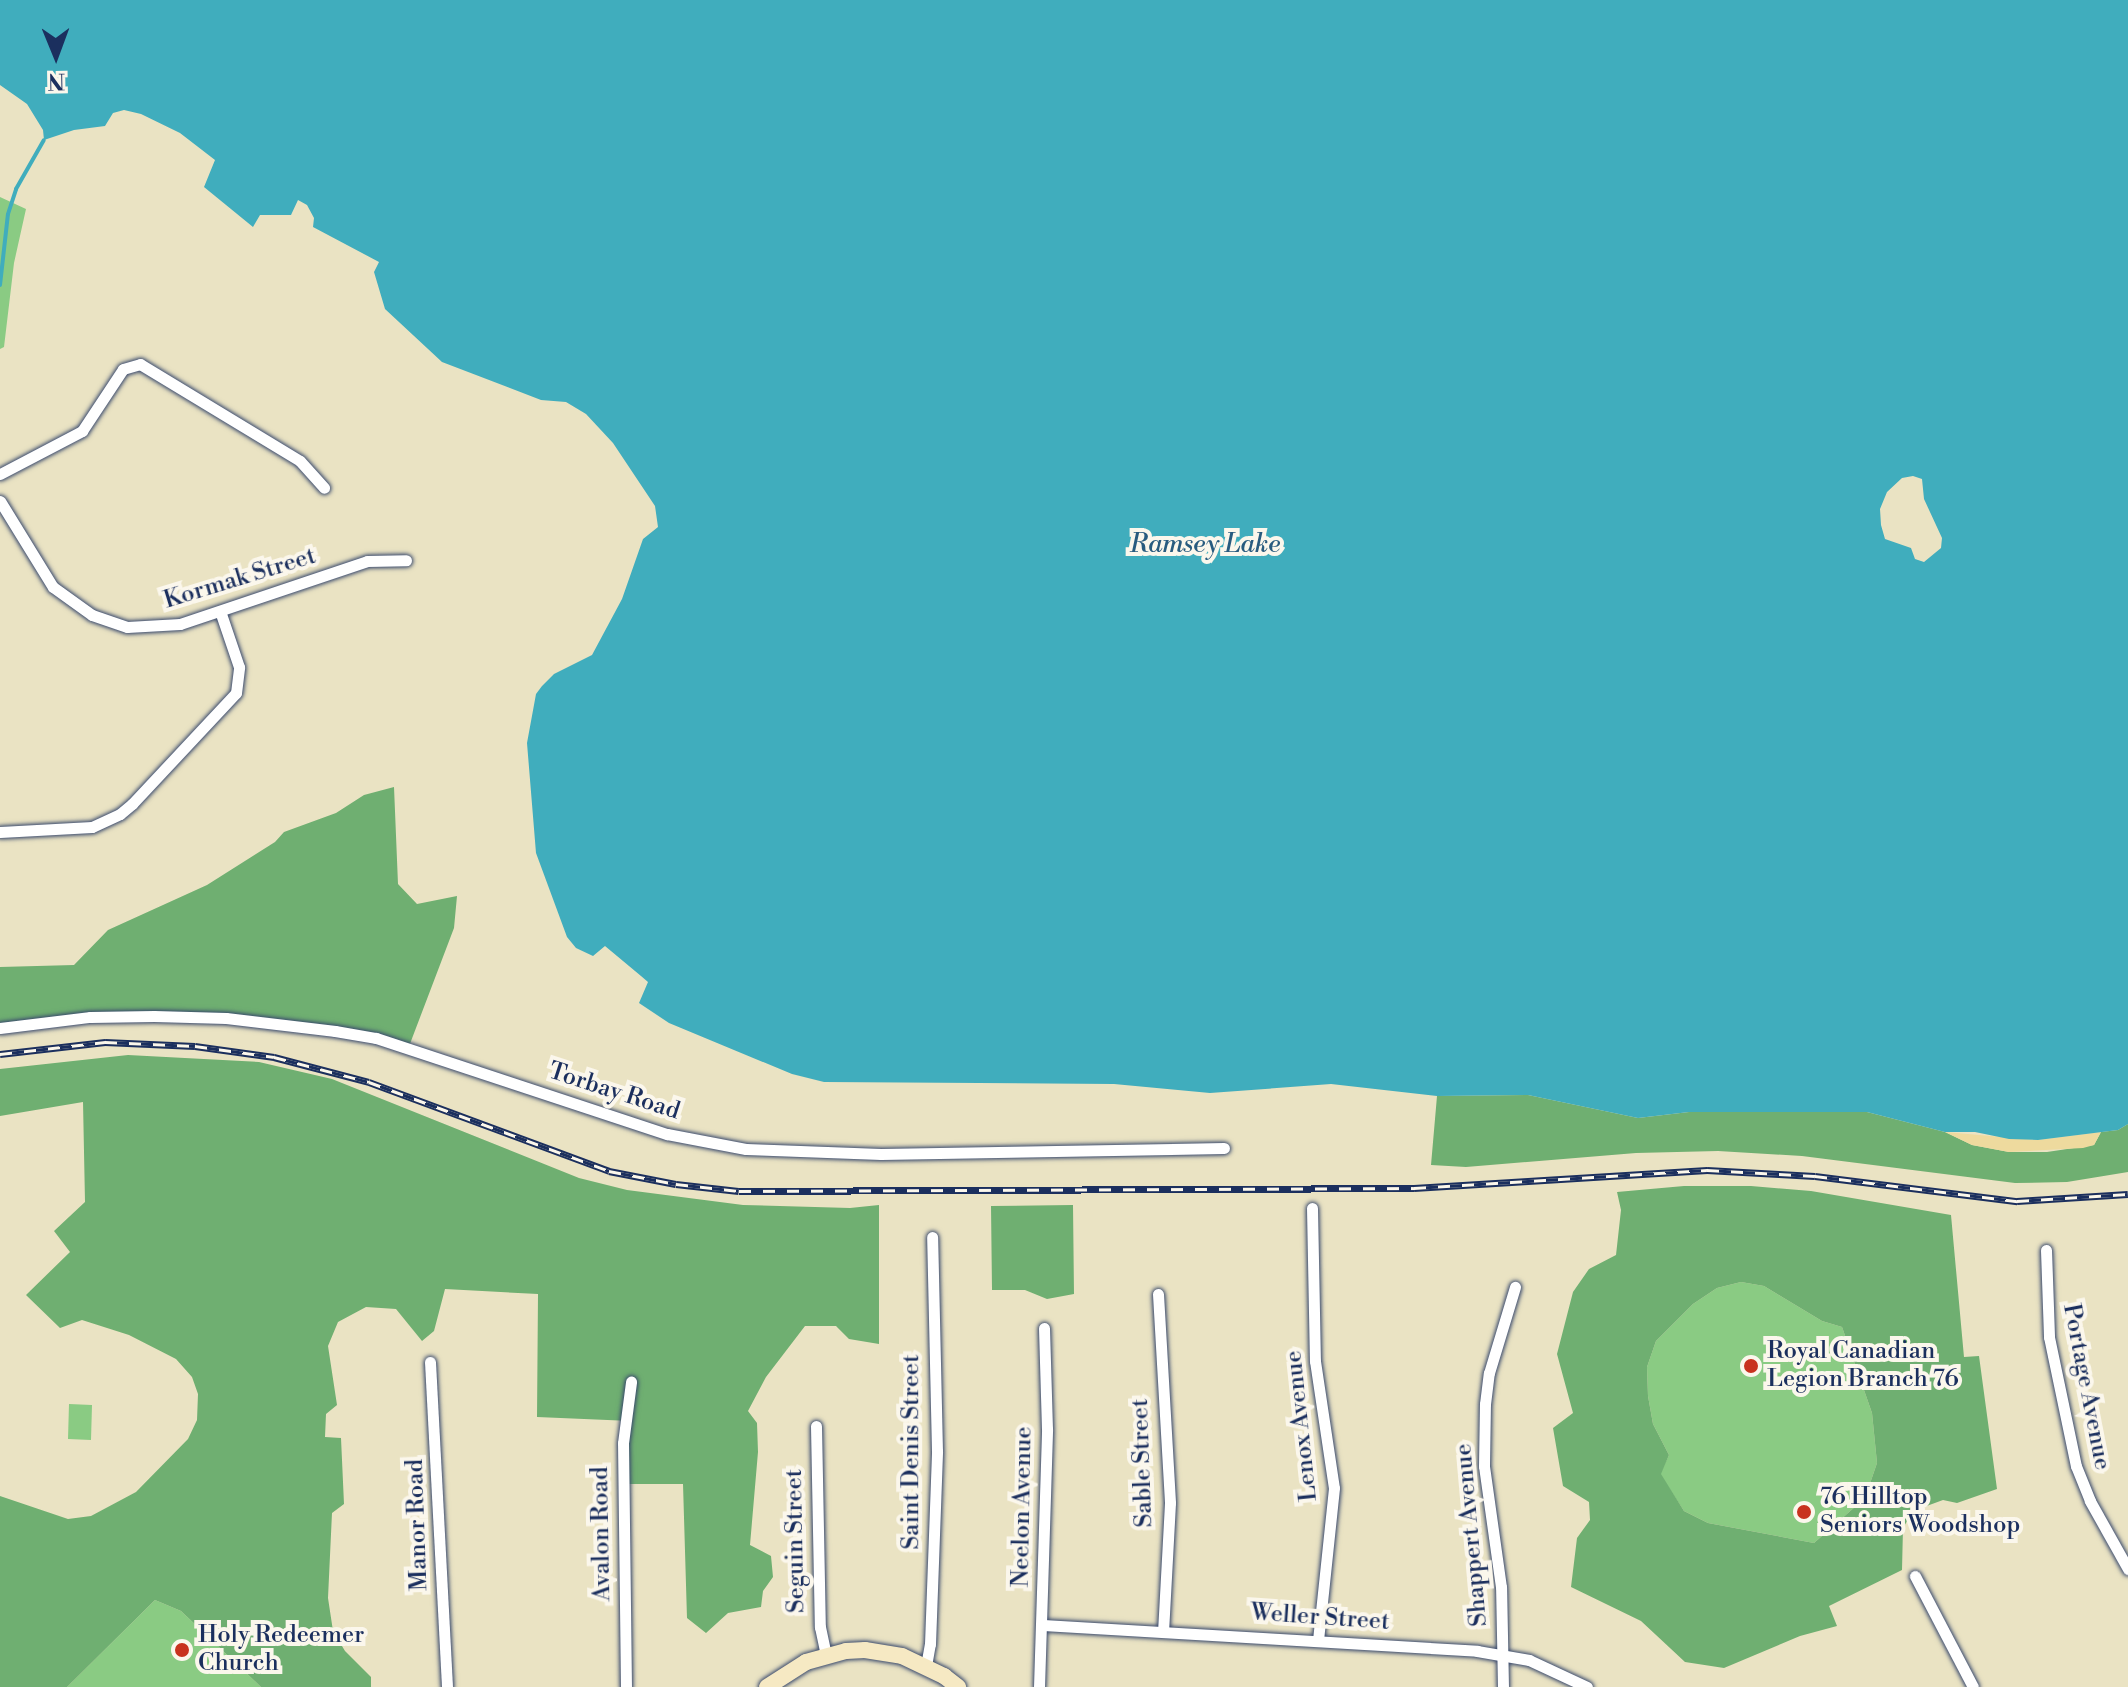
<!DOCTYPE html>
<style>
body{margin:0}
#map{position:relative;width:2128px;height:1687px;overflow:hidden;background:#eae3c3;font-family:"Libre Bodoni",serif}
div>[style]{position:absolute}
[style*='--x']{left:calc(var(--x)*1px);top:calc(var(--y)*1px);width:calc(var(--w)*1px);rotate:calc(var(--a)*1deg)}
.green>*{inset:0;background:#8acb83}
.forest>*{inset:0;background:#6faf71}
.sand>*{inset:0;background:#eeda9e}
.water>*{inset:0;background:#40adbd}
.stream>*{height:4px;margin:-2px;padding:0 2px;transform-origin:2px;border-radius:2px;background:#40adbd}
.roads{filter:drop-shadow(0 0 2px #3a4a6d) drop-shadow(0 0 2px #3a4a6d)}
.minor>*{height:11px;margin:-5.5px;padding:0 5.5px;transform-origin:5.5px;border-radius:5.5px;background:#fff}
.secondary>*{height:16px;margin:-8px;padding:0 8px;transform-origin:8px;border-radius:8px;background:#f6e9c3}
.rail>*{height:7px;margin-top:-3.5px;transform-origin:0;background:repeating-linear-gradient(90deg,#fbf7ec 0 12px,#1b2f5e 0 24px);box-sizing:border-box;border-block:2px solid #1b2f5e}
.dots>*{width:22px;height:22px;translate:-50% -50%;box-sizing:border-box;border:4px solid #fbf7ec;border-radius:50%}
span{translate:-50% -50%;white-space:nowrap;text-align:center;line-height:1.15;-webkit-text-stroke:8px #fbf7ec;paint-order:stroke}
.street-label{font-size:24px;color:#1b2f5e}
.poi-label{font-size:24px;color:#1b2f5e}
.left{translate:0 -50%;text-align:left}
.water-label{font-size:26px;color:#285b7f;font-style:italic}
.north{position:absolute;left:16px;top:16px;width:80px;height:80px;-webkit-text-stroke:6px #fbf7ec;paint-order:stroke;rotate:179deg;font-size:22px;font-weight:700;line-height:32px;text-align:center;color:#1b2f5e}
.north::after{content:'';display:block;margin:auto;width:28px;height:36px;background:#1b2f5e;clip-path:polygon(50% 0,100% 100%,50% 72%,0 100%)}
</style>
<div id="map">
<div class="green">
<i style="clip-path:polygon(0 197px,26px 209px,14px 263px,4px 347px,0 349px)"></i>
<i style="clip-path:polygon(1741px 1282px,1764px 1286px,1822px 1321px,1842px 1327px,1872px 1413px,1877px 1463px,1865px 1498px,1814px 1543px,1708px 1523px,1684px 1511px,1660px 1474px,1669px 1455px,1653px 1424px,1648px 1396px,1647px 1367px,1656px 1341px,1693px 1304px,1717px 1288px)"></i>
<i style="clip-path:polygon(69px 1404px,92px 1405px,91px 1440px,68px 1439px)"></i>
<i style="clip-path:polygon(155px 1600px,181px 1611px,261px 1687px,67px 1687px)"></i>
</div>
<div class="forest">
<i style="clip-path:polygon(394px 787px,398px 884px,417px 904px,457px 896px,454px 928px,408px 1049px,339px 1032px,154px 1017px,0 1029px,0 967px,74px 965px,108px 930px,207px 885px,275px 842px,284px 832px,336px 813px,364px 795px)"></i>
<i style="clip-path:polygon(128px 1055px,259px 1062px,332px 1079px,579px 1178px,627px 1190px,743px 1205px,850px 1208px,879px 1205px,879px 1344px,849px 1339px,836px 1326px,805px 1326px,766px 1377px,748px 1411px,757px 1423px,758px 1452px,750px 1545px,771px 1556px,773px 1577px,763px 1591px,761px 1607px,728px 1613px,706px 1633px,687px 1618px,683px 1484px,625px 1484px,631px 1421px,537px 1417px,538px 1294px,445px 1289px,434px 1331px,422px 1341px,396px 1309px,366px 1307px,338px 1322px,328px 1346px,337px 1405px,326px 1414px,325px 1437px,341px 1438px,344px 1504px,332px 1513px,328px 1598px,333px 1631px,345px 1651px,371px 1677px,371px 1687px,261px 1687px,181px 1611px,155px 1600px,67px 1687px,0 1687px,0 1496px,68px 1519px,91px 1516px,136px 1492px,188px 1439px,197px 1420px,198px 1394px,192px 1377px,176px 1359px,129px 1335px,82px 1320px,60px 1328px,26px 1295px,70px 1252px,54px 1231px,85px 1202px,83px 1102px,0 1116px,0 1069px)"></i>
<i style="clip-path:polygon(1528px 1095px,1638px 1118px,1689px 1112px,1867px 1112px,1945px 1132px,1972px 1145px,2009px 1152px,2047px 1152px,2094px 1145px,2101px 1132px,2118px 1130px,2128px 1124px,2128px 1172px,2067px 1182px,2015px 1183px,1802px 1156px,1718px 1151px,1636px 1153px,1466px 1167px,1431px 1165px,1437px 1096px)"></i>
<i style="clip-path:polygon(evenodd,1684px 1186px,1751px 1186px,1811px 1191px,1951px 1215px,1964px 1357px,1979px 1356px,1997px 1489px,1957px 1503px,1943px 1500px,1913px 1511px,1903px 1528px,1902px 1570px,1829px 1606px,1837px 1626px,1800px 1636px,1724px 1668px,1685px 1662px,1641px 1621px,1571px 1587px,1577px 1538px,1590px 1520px,1589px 1502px,1563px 1486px,1553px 1428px,1573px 1413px,1557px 1354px,1573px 1292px,1589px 1269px,1616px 1255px,1621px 1210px,1617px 1192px,1684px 1186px,1741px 1282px,1764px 1286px,1822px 1321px,1842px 1327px,1872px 1413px,1877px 1463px,1865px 1498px,1814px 1543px,1708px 1523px,1684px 1511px,1661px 1474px,1669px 1455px,1653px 1424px,1648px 1396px,1647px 1367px,1656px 1341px,1693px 1304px,1717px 1288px,1741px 1282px)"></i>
<i style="clip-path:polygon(1073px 1205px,1074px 1294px,1047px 1299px,1025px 1290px,992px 1290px,991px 1206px)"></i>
</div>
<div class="sand">
<i style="clip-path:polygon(1945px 1132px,2038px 1140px,2101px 1132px,2094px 1145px,2083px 1148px,2009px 1152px,1972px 1145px)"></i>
</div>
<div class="water">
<i style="clip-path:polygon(evenodd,0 0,2128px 0,2128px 1124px,2118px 1130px,2038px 1140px,2009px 1139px,1975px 1132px,1945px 1132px,1867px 1112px,1689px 1112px,1638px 1118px,1528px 1095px,1437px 1096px,1331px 1084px,1210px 1093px,1114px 1084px,824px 1082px,792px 1074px,669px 1023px,639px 1003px,648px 982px,641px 976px,605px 946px,593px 956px,576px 948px,567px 937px,536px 853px,527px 743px,536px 694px,542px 686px,554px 674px,592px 655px,622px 599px,643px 539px,658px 527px,655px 506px,613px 443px,586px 414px,566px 402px,541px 400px,442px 362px,385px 309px,374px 272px,379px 262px,313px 227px,314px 218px,307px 205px,298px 200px,291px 215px,260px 215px,253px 227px,204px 187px,215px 160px,180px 133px,141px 114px,124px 110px,113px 113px,105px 126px,74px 130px,44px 140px,43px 130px,27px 104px,0 85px,0 0,1913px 476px,1922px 479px,1924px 499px,1942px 538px,1941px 548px,1924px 562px,1915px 559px,1911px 548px,1885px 539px,1881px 525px,1880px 509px,1887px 492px,1902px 478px,1913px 476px)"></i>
</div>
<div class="stream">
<i style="--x:0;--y:285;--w:71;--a:-83.6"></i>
<i style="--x:8;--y:214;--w:26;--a:-72"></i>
<i style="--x:16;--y:189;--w:56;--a:-60.3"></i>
</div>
<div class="roads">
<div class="minor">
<i style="--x:0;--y:474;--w:93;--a:-27.7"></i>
<i style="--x:82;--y:431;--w:74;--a:-56.5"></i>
<i style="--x:123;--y:369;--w:18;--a:-16"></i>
<i style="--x:140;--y:364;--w:187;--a:31.2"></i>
<i style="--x:300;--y:461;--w:36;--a:48"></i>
<i style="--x:0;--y:501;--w:101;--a:58.4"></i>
<i style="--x:53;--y:587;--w:48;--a:35.7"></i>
<i style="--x:92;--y:615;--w:37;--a:19"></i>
<i style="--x:127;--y:627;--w:53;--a:-3.2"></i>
<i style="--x:180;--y:624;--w:197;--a:-18.6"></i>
<i style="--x:367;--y:561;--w:39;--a:-1"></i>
<i style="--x:0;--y:832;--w:92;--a:-3.1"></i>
<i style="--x:92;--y:827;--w:31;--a:-25"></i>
<i style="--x:120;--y:814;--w:16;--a:-40"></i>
<i style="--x:132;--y:804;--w:152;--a:-46.9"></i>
<i style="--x:236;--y:693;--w:26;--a:-83"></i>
<i style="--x:239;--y:667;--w:59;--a:-108.7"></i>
<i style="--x:0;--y:1028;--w:91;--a:-7"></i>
<i style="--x:90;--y:1017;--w:64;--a:-0.9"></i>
<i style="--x:154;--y:1016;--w:72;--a:1.6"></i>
<i style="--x:226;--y:1018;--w:110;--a:6.8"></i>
<i style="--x:335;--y:1031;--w:42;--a:9.7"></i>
<i style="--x:376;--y:1038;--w:306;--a:18.3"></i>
<i style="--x:667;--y:1134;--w:80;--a:10.8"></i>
<i style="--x:746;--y:1149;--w:135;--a:2.1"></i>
<i style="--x:881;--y:1154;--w:343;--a:-1"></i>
<i style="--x:1312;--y:1208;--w:153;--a:88.9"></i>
<i style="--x:1315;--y:1361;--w:128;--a:81.5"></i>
<i style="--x:1334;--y:1488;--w:152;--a:96"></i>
<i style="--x:2046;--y:1250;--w:87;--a:88"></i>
<i style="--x:2049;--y:1337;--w:132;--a:78.2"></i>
<i style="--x:2076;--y:1466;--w:38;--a:68"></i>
<i style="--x:2090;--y:1501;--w:78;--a:60.8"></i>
<i style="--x:1158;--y:1294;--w:209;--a:86.7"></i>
<i style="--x:1170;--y:1503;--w:128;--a:93.1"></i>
<i style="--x:430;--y:1362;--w:325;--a:87"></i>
<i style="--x:816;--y:1426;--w:201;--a:88.9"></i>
<i style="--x:820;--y:1627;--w:29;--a:78"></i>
<i style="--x:1915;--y:1576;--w:125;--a:62.4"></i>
<i style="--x:1043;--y:1625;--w:435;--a:3.4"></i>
<i style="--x:1477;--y:1651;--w:53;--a:9.8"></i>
<i style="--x:1529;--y:1660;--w:64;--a:25"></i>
<i style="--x:926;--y:1666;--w:22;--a:-80"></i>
<i style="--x:930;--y:1644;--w:193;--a:-87.9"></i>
<i style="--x:937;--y:1451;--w:214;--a:-91.3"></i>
<i style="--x:626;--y:1687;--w:244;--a:-90.7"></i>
<i style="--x:623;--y:1443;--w:62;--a:-82.5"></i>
<i style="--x:1039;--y:1687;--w:258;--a:-88.2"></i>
<i style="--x:1047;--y:1429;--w:101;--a:-91.7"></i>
<i style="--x:1503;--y:1687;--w:100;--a:-91.1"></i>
<i style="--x:1501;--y:1587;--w:122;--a:-98"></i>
<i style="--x:1484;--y:1466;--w:62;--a:-89.1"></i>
<i style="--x:1485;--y:1404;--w:31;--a:-83"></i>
<i style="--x:1489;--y:1373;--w:90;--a:-73.2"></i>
</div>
<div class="secondary">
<i style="--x:767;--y:1687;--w:46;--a:-32.7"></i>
<i style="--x:806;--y:1662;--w:41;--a:-15.4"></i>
<i style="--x:846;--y:1651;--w:19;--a:-3"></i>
<i style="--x:865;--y:1650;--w:37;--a:9"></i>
<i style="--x:902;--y:1656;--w:47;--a:25.5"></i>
<i style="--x:944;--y:1676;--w:18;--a:38"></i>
</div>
</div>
<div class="rail">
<i style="--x:0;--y:1054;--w:106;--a:-6.5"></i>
<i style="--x:105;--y:1042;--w:90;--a:2.5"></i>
<i style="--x:195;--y:1046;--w:80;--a:7.9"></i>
<i style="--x:274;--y:1057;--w:98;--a:14.7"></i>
<i style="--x:369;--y:1082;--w:256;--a:20.3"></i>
<i style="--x:609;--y:1171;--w:68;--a:11"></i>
<i style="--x:676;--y:1184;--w:63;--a:6.3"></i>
<i style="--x:739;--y:1191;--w:675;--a:-0.25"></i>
<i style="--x:1414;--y:1188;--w:294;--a:-3.5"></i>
<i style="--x:1707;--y:1170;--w:108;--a:3.2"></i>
<i style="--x:1815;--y:1176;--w:204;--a:7.1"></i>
<i style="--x:2017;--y:1201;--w:111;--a:-3.6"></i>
</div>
<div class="dots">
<i style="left:1751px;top:1366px;background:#c8321e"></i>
<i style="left:1804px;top:1512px;background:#c8321e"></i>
<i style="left:182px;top:1650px;background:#c8321e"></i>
</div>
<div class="street-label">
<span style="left:240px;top:579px;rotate:-17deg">Kormak Street</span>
<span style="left:614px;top:1092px;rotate:18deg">Torbay Road</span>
<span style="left:2086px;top:1387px;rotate:79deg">Portage Avenue</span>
<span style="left:1302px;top:1426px;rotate:-96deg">Lenox Avenue</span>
<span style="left:912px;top:1452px;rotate:-90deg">Saint Denis Street</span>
<span style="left:1143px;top:1463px;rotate:-92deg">Sable Street</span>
<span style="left:1023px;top:1507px;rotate:-89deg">Neelon Avenue</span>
<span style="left:418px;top:1525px;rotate:-92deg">Manor Road</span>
<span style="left:602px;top:1534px;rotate:-91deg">Avalon Road</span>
<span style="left:1472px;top:1535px;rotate:-95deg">Shappert Avenue</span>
<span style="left:796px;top:1541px;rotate:-91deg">Seguin Street</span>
<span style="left:1320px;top:1618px;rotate:4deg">Weller Street</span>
</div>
<div class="poi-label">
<span class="left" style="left:1767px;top:1366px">Royal Canadian<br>Legion Branch 76</span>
<span class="left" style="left:1820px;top:1512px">76 Hilltop<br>Seniors Woodshop</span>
<span class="left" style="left:198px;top:1650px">Holy Redeemer<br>Church</span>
</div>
<div class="water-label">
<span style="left:1205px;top:545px">Ramsey Lake</span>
</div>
<div class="north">N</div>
</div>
